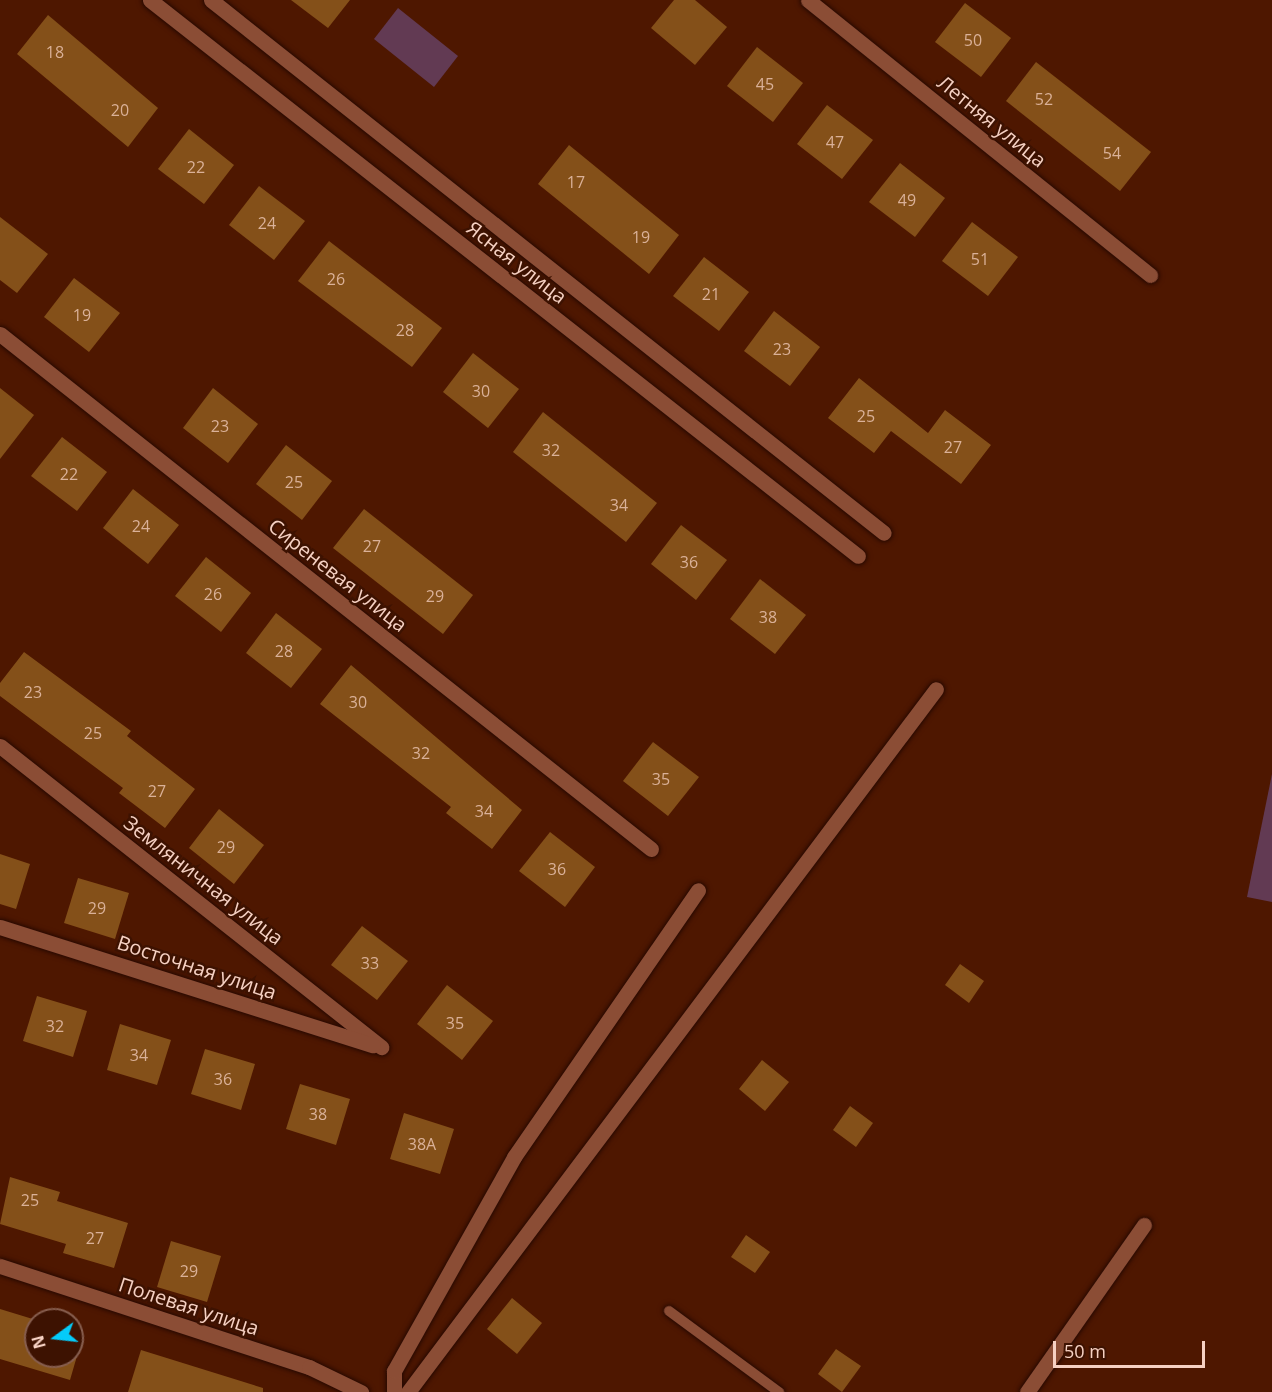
<!DOCTYPE html>
<meta charset="utf-8">
<style>
body{margin:0}
#map{position:relative;width:1272px;height:1392px;overflow:hidden;background:#4e1700;font-family:"Open Sans",sans-serif}
div>[style]{position:absolute}
[style*='--x']{left:calc(var(--x)*1px);top:calc(var(--y)*1px);width:calc(var(--w)*1px);rotate:calc(var(--a)*1deg)}
.green>*{inset:0;background:#623a53}
.building>*{inset:0;background:#845019}
.roads{filter:drop-shadow(0 0 2px #270901) drop-shadow(0 0 2px #270901)}
.service>*{height:10px;margin:-5px;padding:0 5px;transform-origin:5px;border-radius:5px;background:#8b4d35}
.minor>*{height:15px;margin:-7.5px;padding:0 7.5px;transform-origin:7.5px;border-radius:7.5px;background:#8b4d35}
span{translate:-50% -50%;white-space:nowrap;text-align:center;line-height:1.15;-webkit-text-stroke:5px #3d1201;paint-order:stroke}
.number-label{font-size:16px;color:#dab198}
.number-label span{-webkit-text-stroke-width:0}
.street-label{font-size:20px;color:#f6d1c3}
.north{position:absolute;left:24px;top:1308px;width:60px;height:60px;box-sizing:border-box;background:#3d1201;border:2px solid #875e4f;border-radius:50%;rotate:255deg;font-size:16px;font-weight:700;line-height:24px;text-align:center;color:#f6d1c3}
.north::after{content:'';display:block;margin:auto;width:21px;height:27px;background:#05cbf9;clip-path:polygon(50% 0,100% 100%,50% 72%,0 100%)}
.scale{position:absolute;left:1053px;top:1341px;width:152px;height:27px;box-sizing:border-box;border:3px solid #f6d1c3;border-top:0;padding-left:8px;font-size:18px;line-height:21px;white-space:nowrap;color:#f6d1c3;-webkit-text-stroke:4px #3d1201;paint-order:stroke}
</style>
<div id="map">
<div class="green">
<i style="clip-path:polygon(398px 8px,458px 56px,434px 87px,374px 39px)"></i>
<i style="clip-path:polygon(1272px 774px,1272px 902px,1247px 897px)"></i>
</div>
<div class="building">
<i style="clip-path:polygon(291px 0,350px 0,328px 28px)"></i>
<i style="clip-path:polygon(674px 0,695px 0,727px 27px,695px 65px,651px 28px)"></i>
<i style="clip-path:polygon(965px 3px,1011px 38px,981px 77px,935px 42px)"></i>
<i style="clip-path:polygon(48px 15px,158px 108px,128px 147px,17px 54px)"></i>
<i style="clip-path:polygon(757px 47px,803px 83px,773px 122px,727px 86px)"></i>
<i style="clip-path:polygon(1036px 62px,1151px 152px,1120px 191px,1006px 101px)"></i>
<i style="clip-path:polygon(827px 105px,873px 140px,842px 179px,797px 144px)"></i>
<i style="clip-path:polygon(189px 129px,234px 165px,204px 204px,158px 169px)"></i>
<i style="clip-path:polygon(569px 145px,679px 235px,649px 274px,538px 184px)"></i>
<i style="clip-path:polygon(900px 163px,945px 198px,915px 237px,869px 202px)"></i>
<i style="clip-path:polygon(259px 186px,305px 221px,274px 260px,229px 225px)"></i>
<i style="clip-path:polygon(0 217px,48px 254px,17px 293px,0 280px)"></i>
<i style="clip-path:polygon(972px 222px,1018px 257px,988px 296px,942px 261px)"></i>
<i style="clip-path:polygon(329px 241px,442px 328px,412px 367px,298px 281px)"></i>
<i style="clip-path:polygon(704px 257px,749px 292px,719px 331px,673px 296px)"></i>
<i style="clip-path:polygon(74px 278px,120px 313px,89px 352px,44px 317px)"></i>
<i style="clip-path:polygon(774px 311px,820px 347px,790px 386px,744px 351px)"></i>
<i style="clip-path:polygon(473px 353px,519px 389px,488px 428px,443px 392px)"></i>
<i style="clip-path:polygon(859px 378px,928px 433px,945px 410px,991px 445px,961px 484px,891px 431px,874px 453px,828px 418px)"></i>
<i style="clip-path:polygon(0 388px,34px 415px,0 459px)"></i>
<i style="clip-path:polygon(213px 388px,258px 424px,228px 463px,183px 428px)"></i>
<i style="clip-path:polygon(543px 412px,657px 503px,626px 542px,513px 452px)"></i>
<i style="clip-path:polygon(62px 437px,107px 472px,77px 511px,31px 476px)"></i>
<i style="clip-path:polygon(286px 445px,332px 481px,302px 520px,256px 484px)"></i>
<i style="clip-path:polygon(133px 489px,179px 525px,148px 564px,103px 528px)"></i>
<i style="clip-path:polygon(364px 509px,473px 595px,443px 634px,333px 548px)"></i>
<i style="clip-path:polygon(681px 525px,727px 560px,696px 600px,651px 564px)"></i>
<i style="clip-path:polygon(206px 557px,251px 593px,221px 632px,175px 596px)"></i>
<i style="clip-path:polygon(760px 579px,806px 615px,775px 654px,730px 619px)"></i>
<i style="clip-path:polygon(276px 613px,322px 649px,291px 688px,246px 653px)"></i>
<i style="clip-path:polygon(24px 652px,131px 731px,127px 736px,195px 789px,165px 828px,119px 793px,123px 788px,0 696px,0 683px)"></i>
<i style="clip-path:polygon(351px 665px,522px 810px,492px 849px,446px 813px,451px 807px,320px 704px)"></i>
<i style="clip-path:polygon(653px 742px,699px 777px,668px 816px,623px 781px)"></i>
<i style="clip-path:polygon(219px 809px,264px 845px,234px 884px,189px 848px)"></i>
<i style="clip-path:polygon(550px 832px,595px 867px,565px 907px,519px 871px)"></i>
<i style="clip-path:polygon(0 854px,30px 864px,16px 909px,0 904px)"></i>
<i style="clip-path:polygon(78px 878px,129px 893px,115px 939px,64px 923px)"></i>
<i style="clip-path:polygon(362px 926px,408px 961px,377px 1000px,331px 965px)"></i>
<i style="clip-path:polygon(960px 964px,984px 981px,969px 1003px,945px 985px)"></i>
<i style="clip-path:polygon(447px 985px,493px 1021px,462px 1060px,417px 1024px)"></i>
<i style="clip-path:polygon(37px 996px,87px 1011px,73px 1057px,23px 1041px)"></i>
<i style="clip-path:polygon(120px 1024px,171px 1040px,157px 1085px,107px 1070px)"></i>
<i style="clip-path:polygon(205px 1049px,255px 1064px,241px 1110px,191px 1094px)"></i>
<i style="clip-path:polygon(762px 1060px,789px 1082px,765px 1111px,739px 1089px)"></i>
<i style="clip-path:polygon(300px 1084px,350px 1099px,336px 1145px,286px 1129px)"></i>
<i style="clip-path:polygon(850px 1106px,873px 1123px,856px 1147px,833px 1130px)"></i>
<i style="clip-path:polygon(404px 1113px,454px 1129px,440px 1174px,390px 1159px)"></i>
<i style="clip-path:polygon(10px 1177px,60px 1192px,57px 1201px,128px 1223px,114px 1268px,63px 1253px,66px 1244px,0 1224px)"></i>
<i style="clip-path:polygon(746px 1235px,770px 1252px,755px 1273px,731px 1257px)"></i>
<i style="clip-path:polygon(171px 1241px,221px 1256px,207px 1302px,157px 1287px)"></i>
<i style="clip-path:polygon(512px 1298px,542px 1323px,517px 1354px,487px 1329px)"></i>
<i style="clip-path:polygon(0 1309px,36px 1320px,36px 1356px,77px 1356px,70px 1380px,0 1359px)"></i>
<i style="clip-path:polygon(836px 1349px,861px 1366px,842px 1392px,818px 1374px)"></i>
<i style="clip-path:polygon(141px 1350px,263px 1388px,263px 1392px,128px 1392px)"></i>
</div>
<div class="roads">
<div class="service">
<i style="--x:669;--y:1311;--w:137;--a:36.4"></i>
</div>
<div class="minor">
<i style="--x:150;--y:0;--w:900;--a:38.14"></i>
<i style="--x:211;--y:0;--w:858;--a:38.38"></i>
<i style="--x:808;--y:0;--w:439;--a:38.8"></i>
<i style="--x:0;--y:334;--w:830;--a:38.35"></i>
<i style="--x:0;--y:746;--w:486;--a:38.3"></i>
<i style="--x:0;--y:927;--w:391;--a:17.6"></i>
<i style="--x:0;--y:1266;--w:325;--a:18.1"></i>
<i style="--x:309;--y:1367;--w:58;--a:25.7"></i>
<i style="--x:394;--y:1392;--w:21;--a:-90"></i>
<i style="--x:394;--y:1371;--w:245;--a:-60.7"></i>
<i style="--x:514;--y:1157;--w:324;--a:-55.4"></i>
<i style="--x:408;--y:1392;--w:879;--a:-53.09"></i>
<i style="--x:1027;--y:1392;--w:204;--a:-55"></i>
</div>
</div>
<div class="number-label">
<span style="left:973px;top:40px">50</span>
<span style="left:55px;top:52px">18</span>
<span style="left:765px;top:84px">45</span>
<span style="left:1044px;top:99px">52</span>
<span style="left:120px;top:110px">20</span>
<span style="left:835px;top:142px">47</span>
<span style="left:1112px;top:153px">54</span>
<span style="left:196px;top:167px">22</span>
<span style="left:576px;top:182px">17</span>
<span style="left:907px;top:200px">49</span>
<span style="left:267px;top:223px">24</span>
<span style="left:641px;top:237px">19</span>
<span style="left:980px;top:259px">51</span>
<span style="left:336px;top:279px">26</span>
<span style="left:711px;top:294px">21</span>
<span style="left:82px;top:315px">19</span>
<span style="left:405px;top:330px">28</span>
<span style="left:782px;top:349px">23</span>
<span style="left:481px;top:391px">30</span>
<span style="left:866px;top:416px">25</span>
<span style="left:220px;top:426px">23</span>
<span style="left:953px;top:447px">27</span>
<span style="left:551px;top:450px">32</span>
<span style="left:69px;top:474px">22</span>
<span style="left:294px;top:482px">25</span>
<span style="left:619px;top:505px">34</span>
<span style="left:141px;top:526px">24</span>
<span style="left:372px;top:546px">27</span>
<span style="left:689px;top:562px">36</span>
<span style="left:213px;top:594px">26</span>
<span style="left:435px;top:596px">29</span>
<span style="left:768px;top:617px">38</span>
<span style="left:284px;top:651px">28</span>
<span style="left:33px;top:692px">23</span>
<span style="left:358px;top:702px">30</span>
<span style="left:93px;top:733px">25</span>
<span style="left:421px;top:753px">32</span>
<span style="left:661px;top:779px">35</span>
<span style="left:157px;top:791px">27</span>
<span style="left:484px;top:811px">34</span>
<span style="left:226px;top:847px">29</span>
<span style="left:557px;top:869px">36</span>
<span style="left:97px;top:908px">29</span>
<span style="left:370px;top:963px">33</span>
<span style="left:455px;top:1023px">35</span>
<span style="left:55px;top:1026px">32</span>
<span style="left:139px;top:1055px">34</span>
<span style="left:223px;top:1079px">36</span>
<span style="left:318px;top:1114px">38</span>
<span style="left:422px;top:1144px">38А</span>
<span style="left:30px;top:1200px">25</span>
<span style="left:95px;top:1238px">27</span>
<span style="left:189px;top:1271px">29</span>
</div>
<div class="street-label">
<span style="left:992px;top:121px;rotate:39deg">Летняя улица</span>
<span style="left:517px;top:262px;rotate:38deg">Ясная улица</span>
<span style="left:338px;top:575px;rotate:38deg">Сиреневая улица</span>
<span style="left:204px;top:880px;rotate:38deg">Земляничная улица</span>
<span style="left:197px;top:967px;rotate:18deg">Восточная улица</span>
<span style="left:189px;top:1306px;rotate:18deg">Полевая улица</span>
</div>
<div class="north">N</div>
<div class="scale">50 m</div>
</div>
